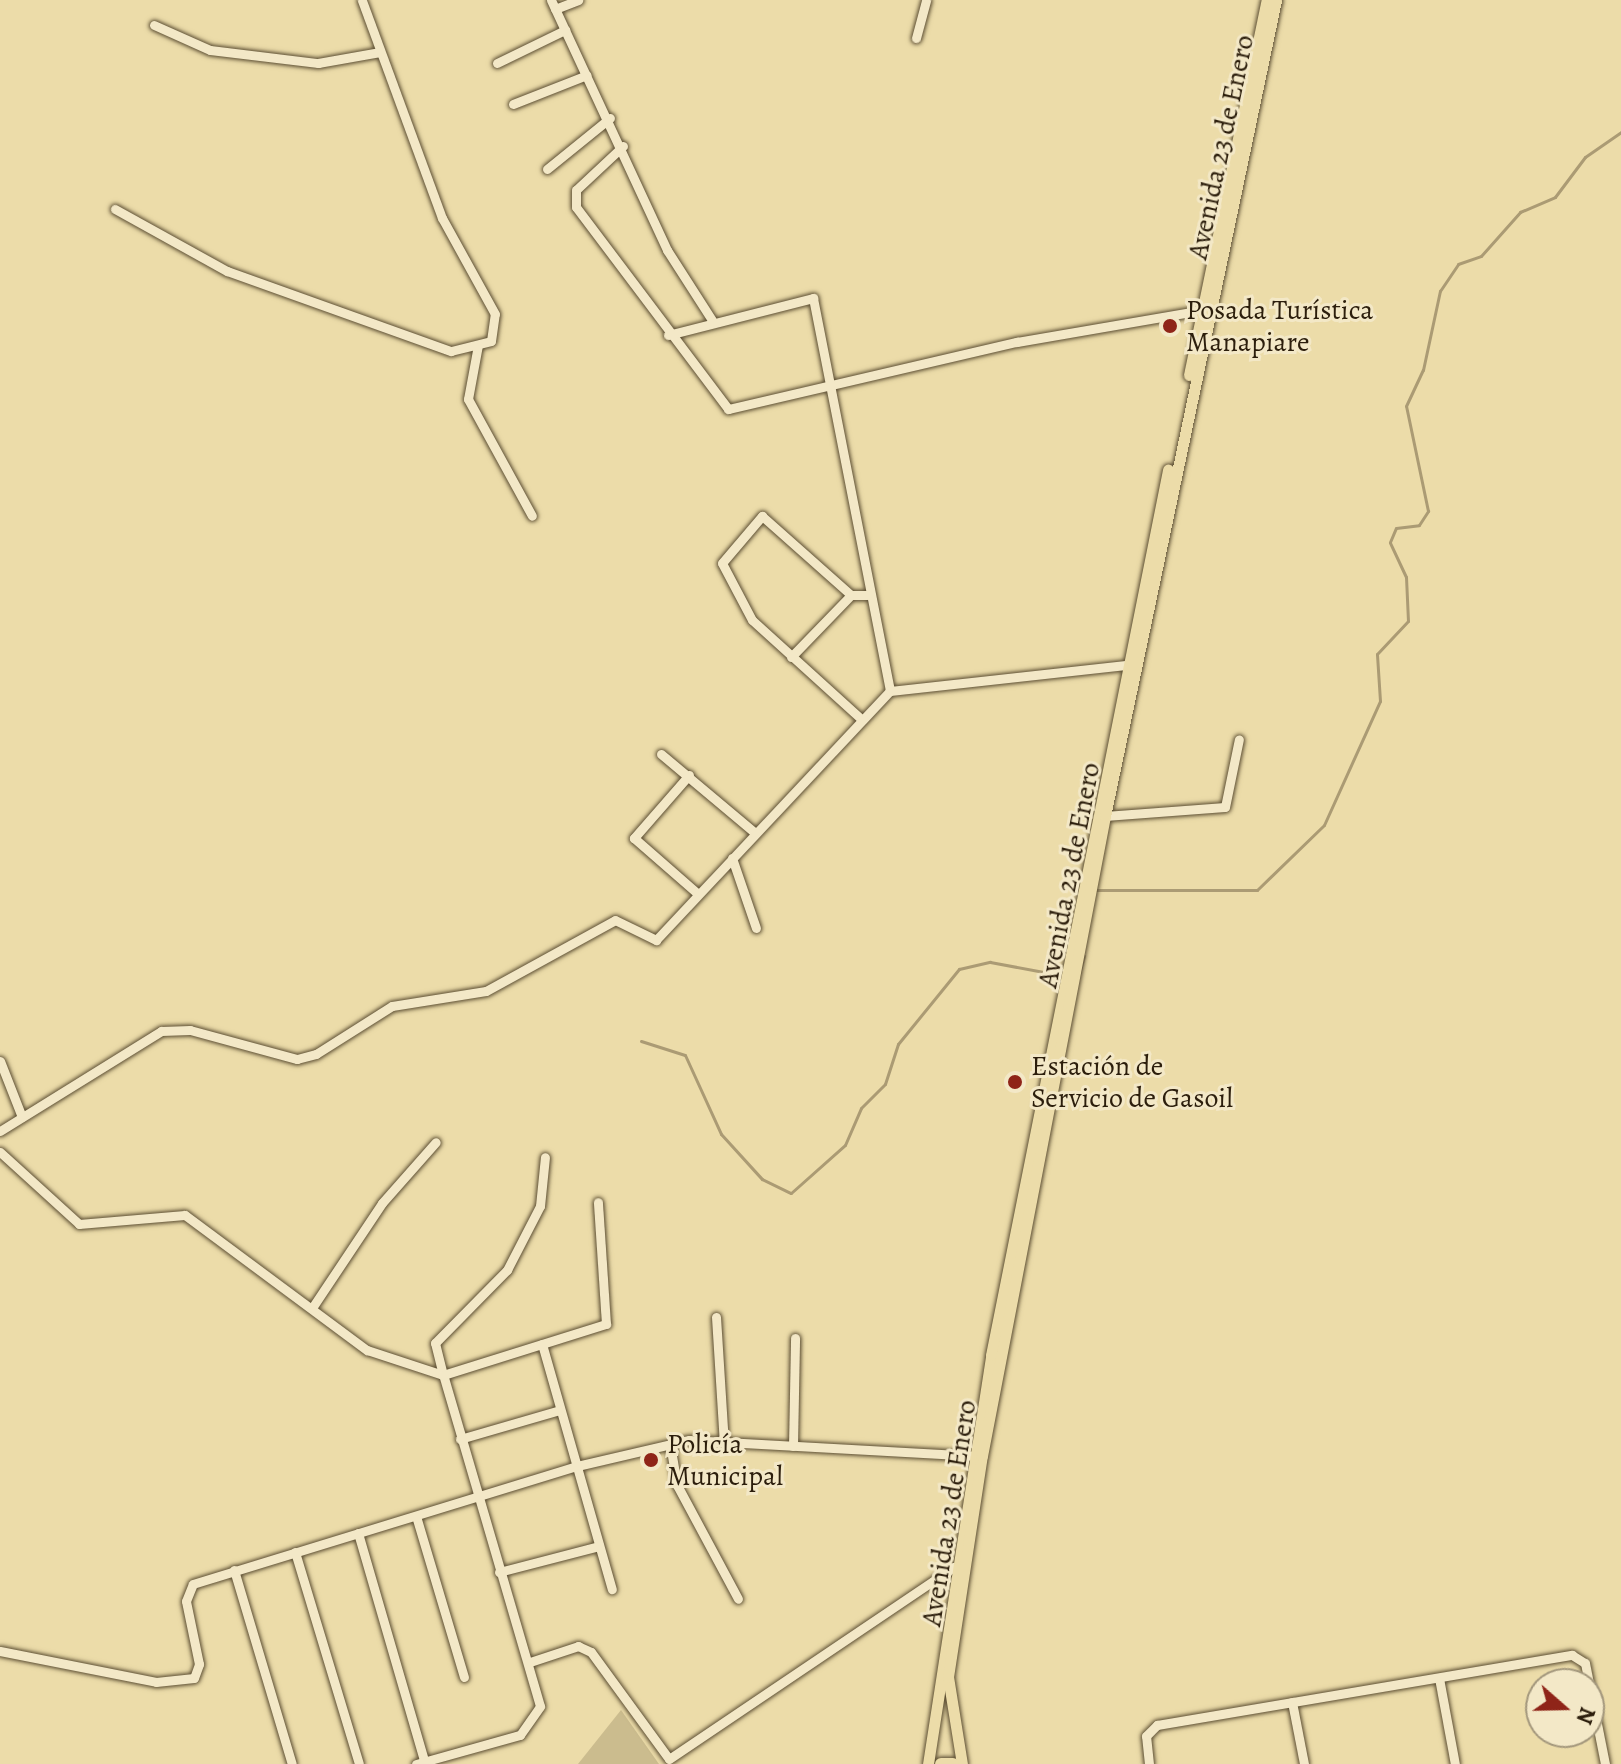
<!DOCTYPE html>
<meta charset="utf-8">
<style>
body{margin:0}
#map{position:relative;width:1621px;height:1764px;overflow:hidden;background:#ecdca9;font-family:Alegreya,serif}
div>[style]{position:absolute}
[style*='--x']{left:calc(var(--x)*1px);top:calc(var(--y)*1px);width:calc(var(--w)*1px);rotate:calc(var(--a)*1deg)}
.green>*{inset:0;background:#cbbc8e}
.stream>*{height:3px;margin:-1.5px;padding:0 1.5px;transform-origin:1.5px;border-radius:1.5px;background:#ab9b74}
.roads{filter:drop-shadow(0 0 2px #5c4e33) drop-shadow(0 0 2px #5c4e33)}
.minor>*{height:9px;margin:-4.5px;padding:0 4.5px;transform-origin:4.5px;border-radius:4.5px;background:#f3e8c7}
.major>*{height:11px;margin:-5.5px;padding:0 5.5px;transform-origin:5.5px;border-radius:5.5px;background:#ecdca9}
.highway>*{height:12px;margin:-6px;padding:0 6px;transform-origin:6px;border-radius:6px;background:#ecdca9}
.dots>*{width:22px;height:22px;translate:-50% -50%;box-sizing:border-box;border:4px solid #f3e8c7;border-radius:50%}
span{translate:-50% -50%;white-space:nowrap;text-align:center;line-height:1.15;-webkit-text-stroke:6px #f3e8c7;paint-order:stroke}
.street-label{font-size:28px;color:#2c1e0c}
.poi-label{font-size:28px;color:#2c1e0c}
.left{translate:0 -50%;text-align:left}
.north{position:absolute;left:1525px;top:1668px;width:80px;height:80px;box-sizing:border-box;background:#f3e8c7;border:2px solid #a3977c;border-radius:50%;rotate:110deg;font-size:22px;font-weight:700;line-height:32px;text-align:center;color:#2c1e0c}
.north::after{content:'';display:block;margin:auto;width:28px;height:36px;background:#8f2418;clip-path:polygon(50% 0,100% 100%,50% 72%,0 100%)}
</style>
<div id="map">
<div class="green">
<i style="clip-path:polygon(621px 1710px,659px 1764px,578px 1764px)"></i>
</div>
<div class="stream">
<i style="--x:1096;--y:890;--w:161;--a:0"></i>
<i style="--x:1257;--y:890;--w:93;--a:-44.1"></i>
<i style="--x:1324;--y:825;--w:136;--a:-65.7"></i>
<i style="--x:1380;--y:701;--w:47;--a:-93.7"></i>
<i style="--x:1377;--y:654;--w:45;--a:-46.8"></i>
<i style="--x:1408;--y:621;--w:44;--a:-92.6"></i>
<i style="--x:1406;--y:577;--w:38;--a:-115"></i>
<i style="--x:1390;--y:542;--w:15;--a:-67"></i>
<i style="--x:1396;--y:528;--w:23;--a:-7"></i>
<i style="--x:1419;--y:525;--w:17;--a:-57"></i>
<i style="--x:1428;--y:511;--w:107;--a:-101.8"></i>
<i style="--x:1406;--y:406;--w:40;--a:-65"></i>
<i style="--x:1423;--y:370;--w:81;--a:-77.9"></i>
<i style="--x:1440;--y:291;--w:32;--a:-56"></i>
<i style="--x:1458;--y:264;--w:24;--a:-19"></i>
<i style="--x:1481;--y:256;--w:59;--a:-48.4"></i>
<i style="--x:1520;--y:212;--w:38;--a:-23"></i>
<i style="--x:1555;--y:197;--w:50;--a:-53.1"></i>
<i style="--x:1585;--y:157;--w:44;--a:-34.8"></i>
<i style="--x:1078;--y:978;--w:23;--a:-75"></i>
<i style="--x:641;--y:1041;--w:46;--a:17.7"></i>
<i style="--x:685;--y:1055;--w:87;--a:65.5"></i>
<i style="--x:721;--y:1134;--w:61;--a:47.7"></i>
<i style="--x:762;--y:1179;--w:32;--a:26"></i>
<i style="--x:791;--y:1193;--w:72;--a:-41.6"></i>
<i style="--x:845;--y:1145;--w:40;--a:-66.6"></i>
<i style="--x:861;--y:1108;--w:34;--a:-45"></i>
<i style="--x:885;--y:1084;--w:42;--a:-72"></i>
<i style="--x:898;--y:1044;--w:97;--a:-50.9"></i>
<i style="--x:959;--y:969;--w:32;--a:-13"></i>
<i style="--x:990;--y:962;--w:60;--a:10.6"></i>
</div>
<div class="roads">
<div class="minor">
<i style="--x:551;--y:0;--w:276;--a:65.1"></i>
<i style="--x:667;--y:250;--w:83;--a:57.3"></i>
<i style="--x:555;--y:9;--w:25;--a:-21"></i>
<i style="--x:154;--y:25;--w:61;--a:24.1"></i>
<i style="--x:210;--y:50;--w:109;--a:6.9"></i>
<i style="--x:318;--y:63;--w:63;--a:-10.1"></i>
<i style="--x:916;--y:38;--w:39;--a:-75"></i>
<i style="--x:497;--y:63;--w:76;--a:-25.9"></i>
<i style="--x:513;--y:104;--w:79;--a:-21.4"></i>
<i style="--x:623;--y:146;--w:64;--a:136.9"></i>
<i style="--x:576;--y:190;--w:17;--a:90"></i>
<i style="--x:576;--y:207;--w:253;--a:53"></i>
<i style="--x:728;--y:409;--w:297;--a:-13.1"></i>
<i style="--x:1017;--y:342;--w:189;--a:-9.8"></i>
<i style="--x:547;--y:169;--w:81;--a:-39"></i>
<i style="--x:115;--y:209;--w:128;--a:29"></i>
<i style="--x:227;--y:271;--w:238;--a:19.7"></i>
<i style="--x:451;--y:351;--w:41;--a:-14"></i>
<i style="--x:491;--y:341;--w:27;--a:-82"></i>
<i style="--x:495;--y:314;--w:110;--a:-118.9"></i>
<i style="--x:442;--y:218;--w:232;--a:-110.2"></i>
<i style="--x:668;--y:335;--w:150;--a:-14.3"></i>
<i style="--x:813;--y:298;--w:400;--a:78.9"></i>
<i style="--x:478;--y:345;--w:55;--a:100.5"></i>
<i style="--x:468;--y:399;--w:133;--a:61.3"></i>
<i style="--x:791;--y:657;--w:86;--a:-45.9"></i>
<i style="--x:859;--y:717;--w:144;--a:-137.8"></i>
<i style="--x:752;--y:620;--w:64;--a:-117.8"></i>
<i style="--x:722;--y:563;--w:62;--a:-49.6"></i>
<i style="--x:762;--y:516;--w:119;--a:41.6"></i>
<i style="--x:851;--y:595;--w:16;--a:0"></i>
<i style="--x:661;--y:754;--w:121;--a:40"></i>
<i style="--x:689;--y:775;--w:84;--a:131.1"></i>
<i style="--x:634;--y:838;--w:85;--a:41.2"></i>
<i style="--x:1105;--y:816;--w:120;--a:-4.3"></i>
<i style="--x:1225;--y:807;--w:69;--a:-78.4"></i>
<i style="--x:732;--y:858;--w:74;--a:71.1"></i>
<i style="--x:0;--y:1061;--w:60;--a:68.6"></i>
<i style="--x:0;--y:1131;--w:190;--a:-31.8"></i>
<i style="--x:161;--y:1031;--w:29;--a:-2"></i>
<i style="--x:190;--y:1030;--w:111;--a:15.2"></i>
<i style="--x:297;--y:1059;--w:20;--a:-15"></i>
<i style="--x:316;--y:1054;--w:90;--a:-32.3"></i>
<i style="--x:392;--y:1006;--w:95;--a:-9.1"></i>
<i style="--x:486;--y:991;--w:147;--a:-28.8"></i>
<i style="--x:615;--y:920;--w:46;--a:26"></i>
<i style="--x:656;--y:940;--w:342;--a:-46.8"></i>
<i style="--x:890;--y:691;--w:244;--a:-6.3"></i>
<i style="--x:0;--y:1152;--w:107;--a:42.3"></i>
<i style="--x:79;--y:1224;--w:106;--a:-4.9"></i>
<i style="--x:185;--y:1215;--w:227;--a:36.6"></i>
<i style="--x:367;--y:1350;--w:80;--a:18.2"></i>
<i style="--x:443;--y:1375;--w:33;--a:-104"></i>
<i style="--x:435;--y:1343;--w:103;--a:-45.4"></i>
<i style="--x:507;--y:1270;--w:72;--a:-62.7"></i>
<i style="--x:540;--y:1206;--w:49;--a:-84.2"></i>
<i style="--x:312;--y:1308;--w:126;--a:-56.3"></i>
<i style="--x:382;--y:1203;--w:81;--a:-48.5"></i>
<i style="--x:716;--y:1317;--w:126;--a:86.4"></i>
<i style="--x:542;--y:1344;--w:255;--a:74.1"></i>
<i style="--x:460;--y:1439;--w:104;--a:-16.2"></i>
<i style="--x:670;--y:1444;--w:42;--a:80.3"></i>
<i style="--x:677;--y:1485;--w:129;--a:61.8"></i>
<i style="--x:793;--y:1446;--w:108;--a:-88.9"></i>
<i style="--x:416;--y:1516;--w:168;--a:73.4"></i>
<i style="--x:358;--y:1533;--w:241;--a:73.8"></i>
<i style="--x:295;--y:1552;--w:221;--a:73.2"></i>
<i style="--x:234;--y:1570;--w:202;--a:73.4"></i>
<i style="--x:499;--y:1572;--w:103;--a:-14.6"></i>
<i style="--x:0;--y:1651;--w:159;--a:11.2"></i>
<i style="--x:156;--y:1682;--w:38;--a:-6"></i>
<i style="--x:194;--y:1678;--w:15;--a:-70"></i>
<i style="--x:199;--y:1664;--w:64;--a:-101.7"></i>
<i style="--x:186;--y:1601;--w:18;--a:-68"></i>
<i style="--x:193;--y:1584;--w:402;--a:-17.1"></i>
<i style="--x:577;--y:1466;--w:115;--a:-13.1"></i>
<i style="--x:689;--y:1440;--w:284;--a:3.2"></i>
<i style="--x:530;--y:1662;--w:51;--a:-18.4"></i>
<i style="--x:578;--y:1646;--w:14;--a:25"></i>
<i style="--x:591;--y:1652;--w:132;--a:53.9"></i>
<i style="--x:669;--y:1759;--w:344;--a:-34"></i>
<i style="--x:1439;--y:1678;--w:87;--a:79.5"></i>
<i style="--x:1292;--y:1702;--w:63;--a:79"></i>
<i style="--x:416;--y:1764;--w:108;--a:-15.6"></i>
<i style="--x:520;--y:1735;--w:35;--a:-55"></i>
<i style="--x:540;--y:1706;--w:345;--a:-106.3"></i>
<i style="--x:443;--y:1375;--w:171;--a:-17.4"></i>
<i style="--x:606;--y:1324;--w:122;--a:-93.8"></i>
<i style="--x:1149;--y:1764;--w:28;--a:-96"></i>
<i style="--x:1146;--y:1736;--w:16;--a:-45"></i>
<i style="--x:1157;--y:1725;--w:421;--a:-9.6"></i>
<i style="--x:1572;--y:1655;--w:15;--a:32"></i>
<i style="--x:1585;--y:1663;--w:103;--a:78.8"></i>
</div>
<div class="major">
<i style="--x:1189;--y:375;--w:383;--a:-78.3"></i>
<i style="--x:928;--y:1764;--w:414;--a:-81.2"></i>
<i style="--x:991;--y:1355;--w:903;--a:-78.69"></i>
<i style="--x:962;--y:1764;--w:88;--a:-99.1"></i>
<i style="--x:948;--y:1677;--w:224;--a:-81.3"></i>
<i style="--x:982;--y:1456;--w:652;--a:-79.12"></i>
<i style="--x:1105;--y:816;--w:834;--a:-78.16"></i>
</div>
<div class="highway">
<i style="--x:941;--y:1764;--w:12;--a:0"></i>
</div>
</div>
<div class="dots">
<i style="left:1170px;top:326px;background:#8f2418"></i>
<i style="left:1015px;top:1082px;background:#8f2418"></i>
<i style="left:651px;top:1460px;background:#8f2418"></i>
</div>
<div class="street-label">
<span style="left:1221px;top:147px;rotate:-78deg">Avenida 23 de Enero</span>
<span style="left:1069px;top:875px;rotate:-79deg">Avenida 23 de Enero</span>
<span style="left:949px;top:1513px;rotate:-81deg">Avenida 23 de Enero</span>
</div>
<div class="poi-label">
<span class="left" style="left:1186px;top:326px">Posada Turística<br>Manapiare</span>
<span class="left" style="left:1031px;top:1082px">Estación de<br>Servicio de Gasoil</span>
<span class="left" style="left:667px;top:1460px">Policía<br>Municipal</span>
</div>
<div class="north">N</div>
</div>
